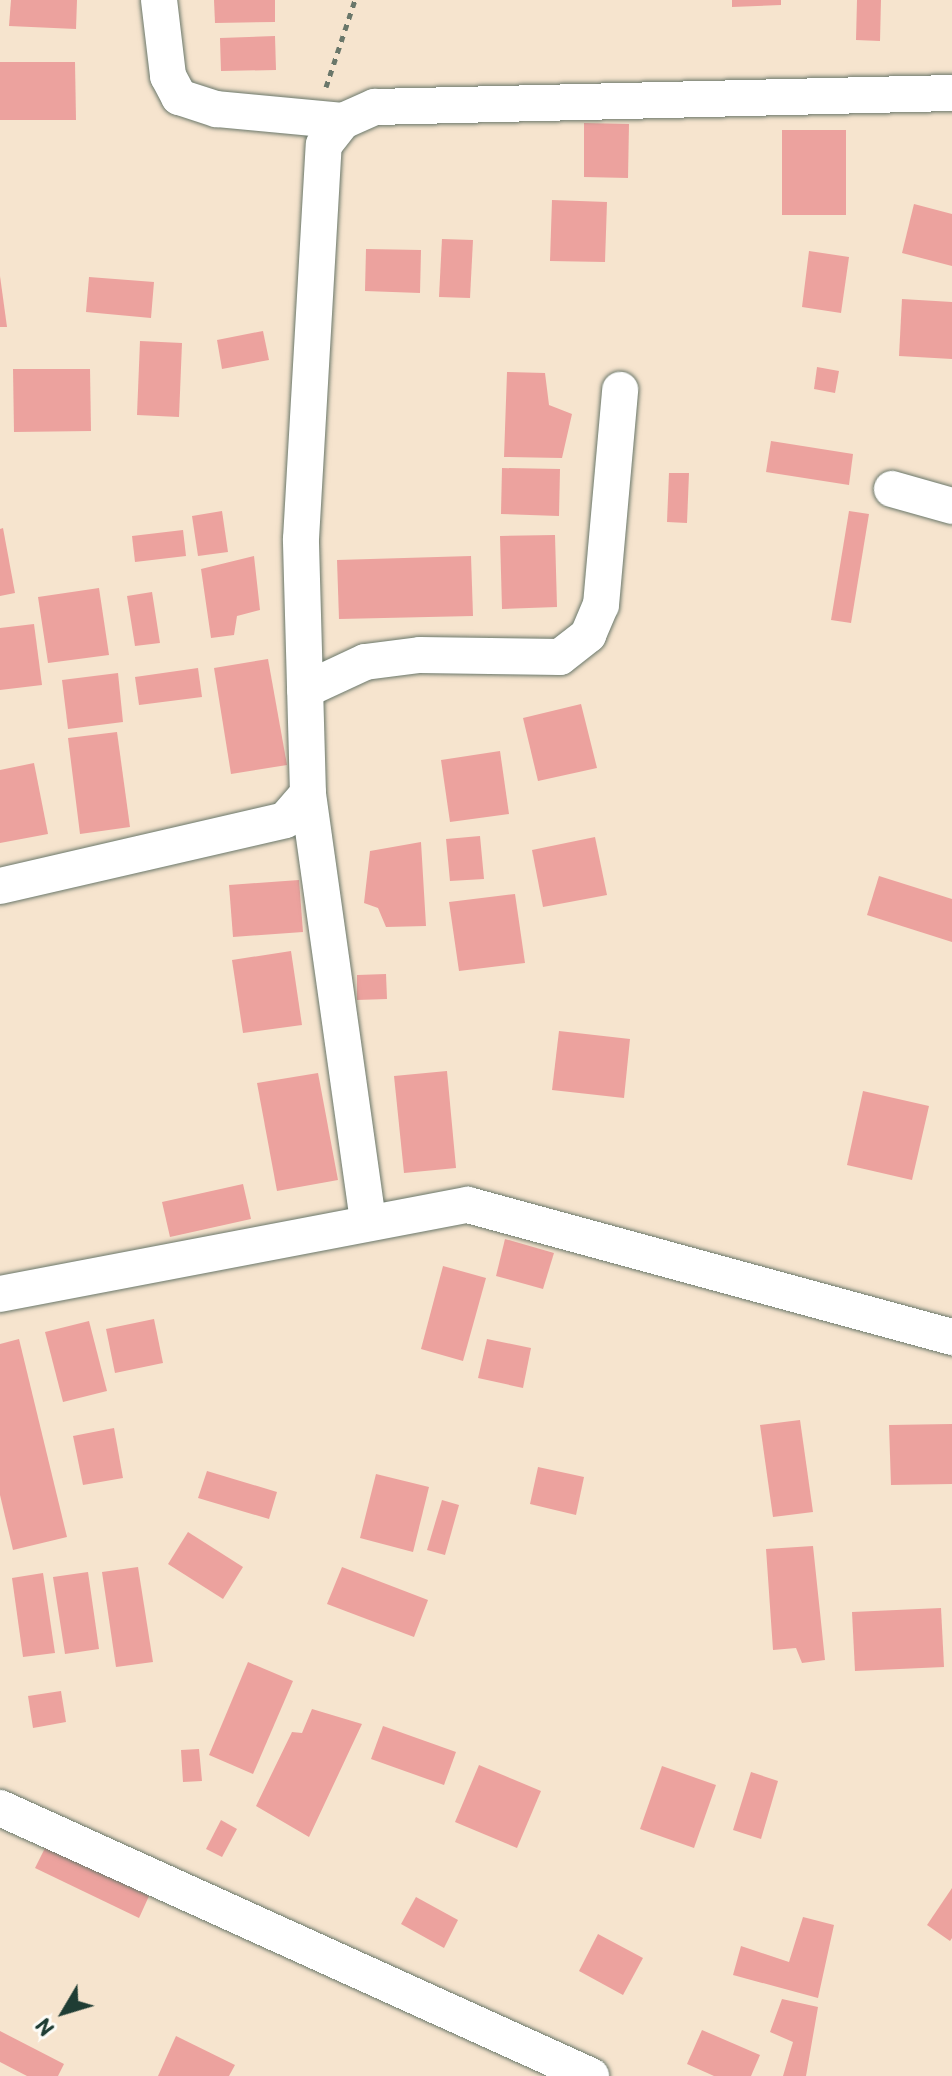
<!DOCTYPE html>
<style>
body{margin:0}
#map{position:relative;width:952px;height:2076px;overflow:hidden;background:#f6e4ce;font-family:Itim,sans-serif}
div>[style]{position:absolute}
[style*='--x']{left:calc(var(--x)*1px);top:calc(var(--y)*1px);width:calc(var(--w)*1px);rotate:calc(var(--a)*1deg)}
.building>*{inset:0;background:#eca29e}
.path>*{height:5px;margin-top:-2.5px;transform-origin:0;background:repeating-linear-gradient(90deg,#6a776a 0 6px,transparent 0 12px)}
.roads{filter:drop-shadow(0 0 2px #6a776a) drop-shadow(0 0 2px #6a776a)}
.street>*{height:36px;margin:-18px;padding:0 18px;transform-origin:18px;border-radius:18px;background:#fff}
span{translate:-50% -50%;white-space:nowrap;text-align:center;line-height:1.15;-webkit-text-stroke:6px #fdfcf7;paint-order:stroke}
.north{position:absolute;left:24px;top:1972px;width:80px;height:80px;-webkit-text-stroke:6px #fdfcf7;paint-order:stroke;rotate:232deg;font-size:22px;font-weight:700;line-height:32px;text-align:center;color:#1f3d34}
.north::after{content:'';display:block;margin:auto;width:28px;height:36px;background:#1f3d34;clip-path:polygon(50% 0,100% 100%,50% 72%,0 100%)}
</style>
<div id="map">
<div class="building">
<i style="clip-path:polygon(11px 0,77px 0,76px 29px,9px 26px)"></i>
<i style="clip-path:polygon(214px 0,275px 0,275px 22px,215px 23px)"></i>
<i style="clip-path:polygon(732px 0,781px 0,781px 5px,732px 7px)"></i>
<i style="clip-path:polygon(857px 0,881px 0,880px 41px,856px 40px)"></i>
<i style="clip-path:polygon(275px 36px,276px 70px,221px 71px,220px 38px)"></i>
<i style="clip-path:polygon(0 62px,75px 62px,76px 120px,0 120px)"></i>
<i style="clip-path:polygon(584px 123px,629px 124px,628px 178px,584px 177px)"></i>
<i style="clip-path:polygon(782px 130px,846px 130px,846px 215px,782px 215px)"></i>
<i style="clip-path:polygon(552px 200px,607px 202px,605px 262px,550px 261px)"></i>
<i style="clip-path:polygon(914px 204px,952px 214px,952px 266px,902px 253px)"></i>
<i style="clip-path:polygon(442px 239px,473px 240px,470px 298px,439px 297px)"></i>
<i style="clip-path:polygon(366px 249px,421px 250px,420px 293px,365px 291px)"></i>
<i style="clip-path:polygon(809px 251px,849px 257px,841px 313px,802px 307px)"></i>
<i style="clip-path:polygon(0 276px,7px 327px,0 327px)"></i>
<i style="clip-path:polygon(89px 277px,154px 282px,151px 318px,86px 312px)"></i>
<i style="clip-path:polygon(902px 299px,952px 302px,952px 359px,899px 356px)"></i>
<i style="clip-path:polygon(263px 331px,269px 360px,222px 369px,217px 340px)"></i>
<i style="clip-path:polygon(140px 341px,182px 343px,179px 417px,137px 415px)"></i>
<i style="clip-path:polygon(817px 367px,839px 371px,835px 393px,814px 389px)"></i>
<i style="clip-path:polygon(13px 369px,90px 369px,91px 431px,14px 432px)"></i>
<i style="clip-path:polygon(507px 372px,545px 373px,549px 405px,572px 414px,562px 458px,504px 457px)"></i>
<i style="clip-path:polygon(771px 441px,853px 454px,849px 485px,766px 472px)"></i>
<i style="clip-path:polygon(502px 468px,560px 469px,559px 516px,501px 514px)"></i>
<i style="clip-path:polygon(669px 473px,689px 473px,687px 523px,667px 522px)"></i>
<i style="clip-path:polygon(222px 511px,228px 552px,198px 556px,192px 516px)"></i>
<i style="clip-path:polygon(849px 511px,869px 514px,851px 623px,831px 620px)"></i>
<i style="clip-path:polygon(3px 528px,15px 593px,0 596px,0 529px)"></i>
<i style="clip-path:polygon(183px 530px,186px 556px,135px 562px,132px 536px)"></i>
<i style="clip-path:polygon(555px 535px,557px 607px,502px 609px,500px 536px)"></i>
<i style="clip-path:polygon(254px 556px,260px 610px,237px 616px,234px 635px,211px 638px,201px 569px)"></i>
<i style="clip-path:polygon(471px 556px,473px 616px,339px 619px,337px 560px)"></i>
<i style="clip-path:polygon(99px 588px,109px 655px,48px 663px,38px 597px)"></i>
<i style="clip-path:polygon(152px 592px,160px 643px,135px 646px,127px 596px)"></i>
<i style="clip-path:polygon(34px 624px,42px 685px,0 690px,0 628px)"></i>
<i style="clip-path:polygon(268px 659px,287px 765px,231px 774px,214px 668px)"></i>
<i style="clip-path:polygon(198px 668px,202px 697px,139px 705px,135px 677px)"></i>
<i style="clip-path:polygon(118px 673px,123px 722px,68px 729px,62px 680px)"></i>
<i style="clip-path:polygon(581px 704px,597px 768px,538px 781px,523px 718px)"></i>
<i style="clip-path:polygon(117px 732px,130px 827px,80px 834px,68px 738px)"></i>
<i style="clip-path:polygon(500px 751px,509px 814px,450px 822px,441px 760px)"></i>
<i style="clip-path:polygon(34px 763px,48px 834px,0 843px,0 770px)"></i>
<i style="clip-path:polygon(480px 836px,484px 879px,450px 881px,446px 839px)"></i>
<i style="clip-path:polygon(595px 837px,607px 895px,543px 907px,532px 850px)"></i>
<i style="clip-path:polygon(421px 842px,426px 926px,386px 927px,378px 908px,364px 903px,370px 851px)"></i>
<i style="clip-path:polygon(879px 876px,952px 899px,952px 942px,867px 915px)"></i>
<i style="clip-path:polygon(299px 880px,303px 932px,233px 937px,229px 885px)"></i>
<i style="clip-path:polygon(515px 894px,525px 963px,459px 971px,449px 902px)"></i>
<i style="clip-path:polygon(291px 951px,302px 1025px,243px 1033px,232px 960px)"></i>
<i style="clip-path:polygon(386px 974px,387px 999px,357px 1000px,357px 975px)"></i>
<i style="clip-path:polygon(559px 1031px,630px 1039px,624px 1098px,552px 1090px)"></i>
<i style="clip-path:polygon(447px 1071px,456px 1168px,404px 1173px,394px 1076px)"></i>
<i style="clip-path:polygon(318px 1073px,338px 1180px,277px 1191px,257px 1083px)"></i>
<i style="clip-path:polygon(863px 1091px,929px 1106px,912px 1180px,847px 1165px)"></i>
<i style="clip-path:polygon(243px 1184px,251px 1219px,170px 1237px,162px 1202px)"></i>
<i style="clip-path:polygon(505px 1239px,554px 1253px,543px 1289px,496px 1276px)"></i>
<i style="clip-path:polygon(443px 1266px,486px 1278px,463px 1361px,421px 1349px)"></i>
<i style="clip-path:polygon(154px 1319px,163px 1363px,115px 1373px,106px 1329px)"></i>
<i style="clip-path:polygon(89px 1321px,107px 1391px,63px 1402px,45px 1332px)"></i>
<i style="clip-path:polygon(19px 1339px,67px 1537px,13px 1550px,0 1495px,0 1344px)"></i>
<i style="clip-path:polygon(487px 1339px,531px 1348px,523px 1388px,478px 1378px)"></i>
<i style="clip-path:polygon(800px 1420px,813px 1512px,773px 1517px,760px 1425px)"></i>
<i style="clip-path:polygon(952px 1424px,952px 1484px,891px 1485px,889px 1425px)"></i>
<i style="clip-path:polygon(114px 1428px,123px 1478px,83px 1485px,73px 1436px)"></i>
<i style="clip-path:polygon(538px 1467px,584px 1477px,576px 1515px,530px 1504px)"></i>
<i style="clip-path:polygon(207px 1471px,277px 1492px,269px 1519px,198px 1498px)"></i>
<i style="clip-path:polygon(376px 1474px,429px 1487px,413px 1552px,360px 1538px)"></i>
<i style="clip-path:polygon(442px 1500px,459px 1505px,445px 1555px,427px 1550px)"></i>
<i style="clip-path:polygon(188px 1532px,243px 1567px,223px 1599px,168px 1564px)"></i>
<i style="clip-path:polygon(813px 1546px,825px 1660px,802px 1663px,796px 1648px,773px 1650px,766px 1549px)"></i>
<i style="clip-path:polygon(138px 1567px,153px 1662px,116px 1667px,102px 1572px)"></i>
<i style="clip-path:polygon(342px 1567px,428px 1600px,414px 1637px,327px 1604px)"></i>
<i style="clip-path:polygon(88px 1572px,99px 1649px,65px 1654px,53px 1577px)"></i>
<i style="clip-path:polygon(43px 1573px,55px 1653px,23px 1657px,12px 1578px)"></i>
<i style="clip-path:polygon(941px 1608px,944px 1667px,855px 1671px,852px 1612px)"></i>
<i style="clip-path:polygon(248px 1662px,293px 1681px,253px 1774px,209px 1755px)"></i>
<i style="clip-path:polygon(61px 1691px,66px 1722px,33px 1728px,28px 1696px)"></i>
<i style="clip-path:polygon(312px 1709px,362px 1724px,309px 1837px,256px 1806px,292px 1732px,302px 1733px)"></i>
<i style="clip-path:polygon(383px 1726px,456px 1752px,444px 1785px,371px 1759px)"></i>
<i style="clip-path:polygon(199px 1749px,202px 1781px,183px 1782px,181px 1750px)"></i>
<i style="clip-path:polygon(479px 1765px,541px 1791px,517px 1848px,455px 1822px)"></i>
<i style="clip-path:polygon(662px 1766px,716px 1785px,694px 1848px,640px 1829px)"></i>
<i style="clip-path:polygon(751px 1772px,778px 1781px,761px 1839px,733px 1830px)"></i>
<i style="clip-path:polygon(221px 1820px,237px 1829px,222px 1857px,206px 1849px)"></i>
<i style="clip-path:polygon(46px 1846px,149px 1896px,139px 1918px,35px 1868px)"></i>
<i style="clip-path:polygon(952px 1888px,952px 1938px,950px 1941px,927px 1925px)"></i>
<i style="clip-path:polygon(416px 1897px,458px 1920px,444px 1948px,401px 1924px)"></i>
<i style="clip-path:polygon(803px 1917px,834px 1925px,818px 1998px,733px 1975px,741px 1946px,789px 1962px)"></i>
<i style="clip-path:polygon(598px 1934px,643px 1958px,623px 1995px,579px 1971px)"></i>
<i style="clip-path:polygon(782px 1999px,818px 2007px,806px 2076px,783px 2076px,793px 2042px,770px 2032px)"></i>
<i style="clip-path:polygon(702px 2030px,760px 2055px,751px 2076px,714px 2076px,687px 2064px)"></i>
<i style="clip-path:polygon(0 2031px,64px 2064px,58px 2076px,27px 2076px,0 2062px)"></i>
<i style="clip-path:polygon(176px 2036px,235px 2065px,229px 2076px,158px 2076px)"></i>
</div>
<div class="path">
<i style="--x:326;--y:87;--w:92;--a:-71.6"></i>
</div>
<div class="roads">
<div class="street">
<i style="--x:159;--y:0;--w:77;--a:83.2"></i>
<i style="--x:168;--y:76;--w:24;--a:62"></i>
<i style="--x:179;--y:97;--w:40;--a:18"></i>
<i style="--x:217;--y:109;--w:127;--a:5.4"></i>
<i style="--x:892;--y:489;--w:62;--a:15.8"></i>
<i style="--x:305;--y:690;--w:66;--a:-25"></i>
<i style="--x:365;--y:662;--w:55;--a:-7.3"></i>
<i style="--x:420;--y:655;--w:140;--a:0.8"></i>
<i style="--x:560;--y:657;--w:36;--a:-38"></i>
<i style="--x:588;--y:635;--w:33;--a:-67"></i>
<i style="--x:601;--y:605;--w:216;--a:-84.9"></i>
<i style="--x:308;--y:794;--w:430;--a:82"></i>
<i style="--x:0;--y:886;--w:293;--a:-13"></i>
<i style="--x:285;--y:820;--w:35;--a:-49"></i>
<i style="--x:308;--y:794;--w:255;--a:-91.6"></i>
<i style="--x:301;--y:539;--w:395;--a:-86.7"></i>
<i style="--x:324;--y:145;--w:31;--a:-52"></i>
<i style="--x:343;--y:121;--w:35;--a:-24"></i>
<i style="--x:375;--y:107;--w:577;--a:-1.39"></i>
<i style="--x:0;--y:1294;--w:476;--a:-10.8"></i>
<i style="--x:468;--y:1205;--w:502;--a:15.26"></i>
<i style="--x:0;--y:1808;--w:649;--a:24.39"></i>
</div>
</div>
<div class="north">N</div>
</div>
